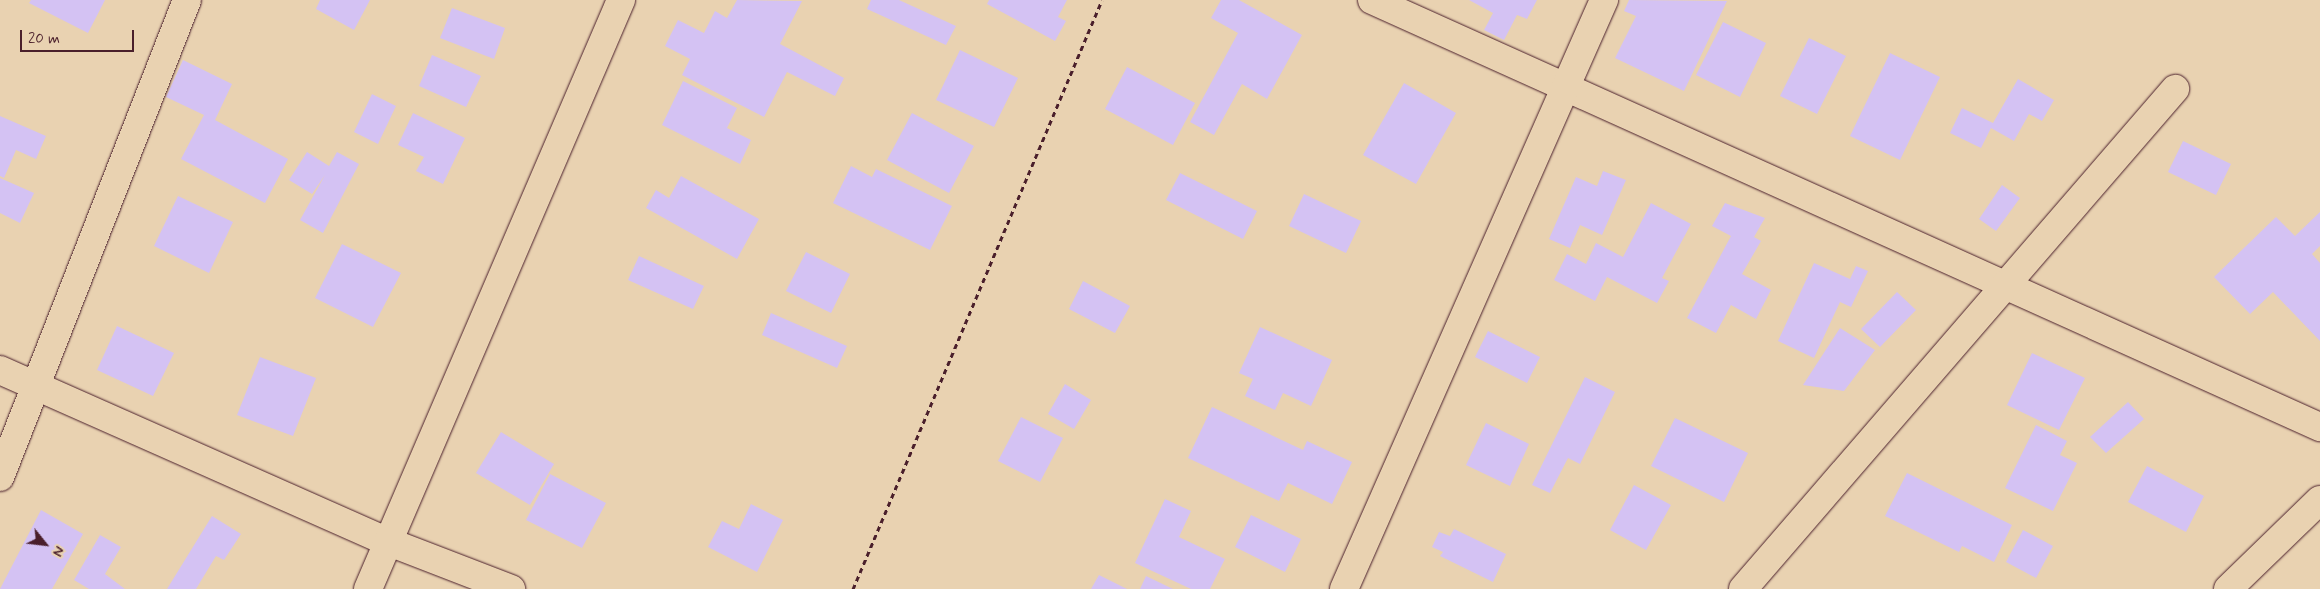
<!DOCTYPE html>
<style>
body{margin:0}
#map{position:relative;width:2320px;height:589px;overflow:hidden;background:#e9d2b1;font-family:Mynerve,sans-serif}
div>[style]{position:absolute}
[style*='--x']{left:calc(var(--x)*1px);top:calc(var(--y)*1px);width:calc(var(--w)*1px);rotate:calc(var(--a)*1deg)}
.building>*{inset:0;background:#d4c2f3}
.path>*{height:3px;margin-top:-1.5px;transform-origin:0;background:repeating-linear-gradient(90deg,#4a1f2b 0 5px,transparent 0 9px)}
.roads{filter:drop-shadow(0 0 1px #4a1f2b) drop-shadow(0 0 1px #4a1f2b)}
.minor>*{height:28px;margin:-14px;padding:0 14px;transform-origin:14px;border-radius:14px;background:#e9d2b1}
span{translate:-50% -50%;white-space:nowrap;text-align:center;line-height:1.15;-webkit-text-stroke:4px #e9d2b1;paint-order:stroke}
.north{position:absolute;left:20px;top:519px;width:50px;height:50px;-webkit-text-stroke:4px #e9d2b1;paint-order:stroke;rotate:119deg;font-size:14px;font-weight:700;line-height:20px;text-align:center;color:#4a1f2b}
.north::after{content:'';display:block;margin:auto;width:18px;height:22px;background:#4a1f2b;clip-path:polygon(50% 0,100% 100%,50% 72%,0 100%)}
.scale{position:absolute;left:20px;top:30px;width:114px;height:22px;box-sizing:border-box;border:2px solid #4a1f2b;border-top:0;padding-left:6px;font-size:15px;line-height:18px;white-space:nowrap;color:#4a1f2b;-webkit-text-stroke:4px #e9d2b1;paint-order:stroke}
</style>
<div id="map">
<div class="building">
<i style="clip-path:polygon(31px 0,105px 0,88px 33px,29px 3px)"></i>
<i style="clip-path:polygon(320px 0,370px 0,354px 30px,316px 9px)"></i>
<i style="clip-path:polygon(737px 0,802px 1px,780px 44px,844px 78px,835px 96px,787px 72px,764px 117px,682px 75px,690px 59px,665px 46px,678px 20px,704px 33px,715px 11px,727px 18px)"></i>
<i style="clip-path:polygon(871px 0,899px 0,956px 26px,946px 45px,867px 9px)"></i>
<i style="clip-path:polygon(989px 0,1067px 0,1058px 17px,1066px 21px,1055px 41px,987px 4px)"></i>
<i style="clip-path:polygon(1221px 0,1239px 0,1302px 35px,1267px 99px,1242px 84px,1214px 135px,1190px 122px,1238px 33px,1211px 18px)"></i>
<i style="clip-path:polygon(1469px 0,1537px 0,1527px 19px,1517px 15px,1504px 40px,1484px 30px,1493px 13px)"></i>
<i style="clip-path:polygon(1629px 0,1727px 1px,1684px 91px,1615px 58px,1636px 16px,1624px 11px)"></i>
<i style="clip-path:polygon(452px 8px,505px 28px,494px 59px,440px 38px)"></i>
<i style="clip-path:polygon(1723px 22px,1766px 43px,1740px 97px,1696px 75px)"></i>
<i style="clip-path:polygon(1809px 38px,1846px 56px,1817px 114px,1780px 96px)"></i>
<i style="clip-path:polygon(960px 50px,1018px 78px,994px 127px,936px 100px)"></i>
<i style="clip-path:polygon(1890px 53px,1940px 77px,1900px 160px,1850px 136px)"></i>
<i style="clip-path:polygon(432px 55px,481px 76px,466px 107px,419px 86px)"></i>
<i style="clip-path:polygon(183px 60px,232px 84px,215px 120px,288px 159px,265px 203px,181px 159px,204px 115px,166px 97px)"></i>
<i style="clip-path:polygon(1127px 67px,1195px 103px,1173px 145px,1105px 109px)"></i>
<i style="clip-path:polygon(2018px 79px,2054px 100px,2042px 121px,2029px 114px,2014px 141px,1991px 128px,1981px 148px,1950px 133px,1962px 108px,1993px 123px)"></i>
<i style="clip-path:polygon(683px 81px,737px 108px,727px 128px,751px 140px,740px 164px,662px 125px)"></i>
<i style="clip-path:polygon(1404px 83px,1456px 113px,1416px 184px,1363px 155px)"></i>
<i style="clip-path:polygon(372px 94px,396px 106px,378px 144px,354px 132px)"></i>
<i style="clip-path:polygon(413px 113px,465px 138px,443px 184px,416px 171px,424px 157px,398px 145px)"></i>
<i style="clip-path:polygon(912px 113px,974px 146px,949px 193px,887px 160px)"></i>
<i style="clip-path:polygon(0 116px,46px 136px,36px 159px,16px 150px,4px 178px,0 176px)"></i>
<i style="clip-path:polygon(2183px 141px,2231px 164px,2216px 195px,2168px 172px)"></i>
<i style="clip-path:polygon(307px 152px,329px 166px,337px 152px,359px 164px,323px 233px,300px 220px,325px 175px,312px 194px,289px 180px)"></i>
<i style="clip-path:polygon(851px 166px,872px 177px,876px 169px,952px 206px,930px 250px,833px 203px)"></i>
<i style="clip-path:polygon(1603px 171px,1626px 180px,1602px 235px,1580px 225px,1570px 248px,1549px 239px,1576px 177px,1597px 186px)"></i>
<i style="clip-path:polygon(1180px 173px,1257px 211px,1243px 239px,1166px 200px)"></i>
<i style="clip-path:polygon(681px 176px,759px 219px,737px 259px,646px 208px,656px 190px,669px 198px)"></i>
<i style="clip-path:polygon(0 178px,34px 193px,20px 223px,0 213px)"></i>
<i style="clip-path:polygon(2002px 185px,2020px 198px,1996px 231px,1979px 219px)"></i>
<i style="clip-path:polygon(1304px 194px,1361px 221px,1346px 253px,1289px 226px)"></i>
<i style="clip-path:polygon(178px 196px,233px 222px,209px 273px,154px 246px)"></i>
<i style="clip-path:polygon(1651px 203px,1691px 224px,1662px 278px,1669px 281px,1657px 303px,1607px 277px,1595px 301px,1554px 280px,1567px 254px,1586px 264px,1596px 243px,1623px 257px)"></i>
<i style="clip-path:polygon(1725px 203px,1765px 218px,1754px 237px,1761px 241px,1742px 274px,1771px 290px,1756px 319px,1731px 305px,1716px 333px,1687px 318px,1731px 236px,1712px 226px)"></i>
<i style="clip-path:polygon(2320px 212px,2320px 246px,2312px 254px,2320px 263px,2320px 341px,2273px 292px,2250px 314px,2214px 277px,2276px 217px,2295px 236px)"></i>
<i style="clip-path:polygon(342px 244px,401px 273px,373px 327px,315px 298px)"></i>
<i style="clip-path:polygon(806px 252px,850px 274px,831px 313px,786px 291px)"></i>
<i style="clip-path:polygon(639px 256px,704px 286px,693px 309px,628px 280px)"></i>
<i style="clip-path:polygon(1814px 263px,1850px 279px,1856px 266px,1868px 271px,1851px 307px,1840px 302px,1814px 358px,1778px 341px)"></i>
<i style="clip-path:polygon(1083px 281px,1130px 306px,1115px 333px,1069px 309px)"></i>
<i style="clip-path:polygon(1897px 292px,1916px 310px,1880px 347px,1861px 329px)"></i>
<i style="clip-path:polygon(771px 313px,847px 346px,837px 368px,762px 335px)"></i>
<i style="clip-path:polygon(117px 326px,174px 353px,153px 396px,97px 370px)"></i>
<i style="clip-path:polygon(1260px 327px,1332px 360px,1311px 406px,1283px 393px,1275px 410px,1245px 396px,1253px 379px,1239px 373px)"></i>
<i style="clip-path:polygon(1840px 328px,1875px 350px,1844px 391px,1803px 385px)"></i>
<i style="clip-path:polygon(1488px 331px,1540px 357px,1527px 383px,1475px 357px)"></i>
<i style="clip-path:polygon(2032px 353px,2085px 378px,2059px 430px,2007px 405px)"></i>
<i style="clip-path:polygon(260px 357px,316px 378px,293px 436px,237px 415px)"></i>
<i style="clip-path:polygon(1585px 377px,1615px 392px,1580px 464px,1568px 458px,1550px 493px,1532px 485px)"></i>
<i style="clip-path:polygon(1065px 384px,1091px 400px,1074px 429px,1048px 414px)"></i>
<i style="clip-path:polygon(2128px 402px,2144px 419px,2106px 453px,2090px 437px)"></i>
<i style="clip-path:polygon(1212px 407px,1303px 450px,1307px 441px,1352px 462px,1332px 504px,1288px 483px,1279px 501px,1188px 458px)"></i>
<i style="clip-path:polygon(1021px 417px,1063px 438px,1040px 482px,998px 461px)"></i>
<i style="clip-path:polygon(1675px 418px,1748px 453px,1724px 502px,1651px 466px)"></i>
<i style="clip-path:polygon(1486px 423px,1529px 444px,1510px 486px,1466px 465px)"></i>
<i style="clip-path:polygon(2036px 425px,2067px 441px,2060px 455px,2077px 463px,2053px 511px,2005px 488px)"></i>
<i style="clip-path:polygon(501px 432px,554px 464px,530px 505px,476px 473px)"></i>
<i style="clip-path:polygon(2147px 466px,2204px 496px,2186px 532px,2128px 502px)"></i>
<i style="clip-path:polygon(1907px 473px,2012px 525px,1994px 562px,1962px 546px,1959px 552px,1885px 516px)"></i>
<i style="clip-path:polygon(550px 474px,606px 503px,582px 548px,526px 520px)"></i>
<i style="clip-path:polygon(1634px 485px,1671px 505px,1646px 550px,1610px 530px)"></i>
<i style="clip-path:polygon(1165px 499px,1191px 511px,1179px 537px,1225px 559px,1210px 589px,1191px 589px,1135px 563px)"></i>
<i style="clip-path:polygon(751px 504px,783px 520px,757px 572px,708px 547px,722px 521px,739px 529px)"></i>
<i style="clip-path:polygon(41px 510px,83px 534px,52px 589px,0 589px)"></i>
<i style="clip-path:polygon(1251px 515px,1301px 539px,1285px 572px,1235px 547px)"></i>
<i style="clip-path:polygon(212px 516px,241px 534px,224px 560px,216px 556px,196px 589px,167px 589px)"></i>
<i style="clip-path:polygon(1454px 529px,1506px 554px,1493px 582px,1440px 556px,1443px 552px,1432px 547px,1439px 532px,1450px 536px)"></i>
<i style="clip-path:polygon(2023px 530px,2053px 546px,2036px 578px,2006px 562px)"></i>
<i style="clip-path:polygon(100px 535px,121px 547px,105px 574px,125px 589px,89px 589px,74px 580px)"></i>
<i style="clip-path:polygon(1099px 575px,1127px 589px,1091px 589px)"></i>
<i style="clip-path:polygon(1146px 576px,1173px 589px,1140px 589px)"></i>
</div>
<div class="path">
<i style="--x:853;--y:589;--w:639;--a:-67.08"></i>
</div>
<div class="roads">
<div class="minor">
<i style="--x:1372;--y:0;--w:1040;--a:24.25"></i>
<i style="--x:0;--y:370;--w:425;--a:23.9"></i>
<i style="--x:389;--y:542;--w:131;--a:21.1"></i>
<i style="--x:0;--y:477;--w:512;--a:-68.59"></i>
<i style="--x:368;--y:589;--w:641;--a:-66.75"></i>
<i style="--x:1344;--y:589;--w:644;--a:-66.18"></i>
<i style="--x:1743;--y:589;--w:661;--a:-49.17"></i>
<i style="--x:2228;--y:589;--w:128;--a:-44.1"></i>
</div>
</div>
<div class="north">N</div>
<div class="scale">20 m</div>
</div>
